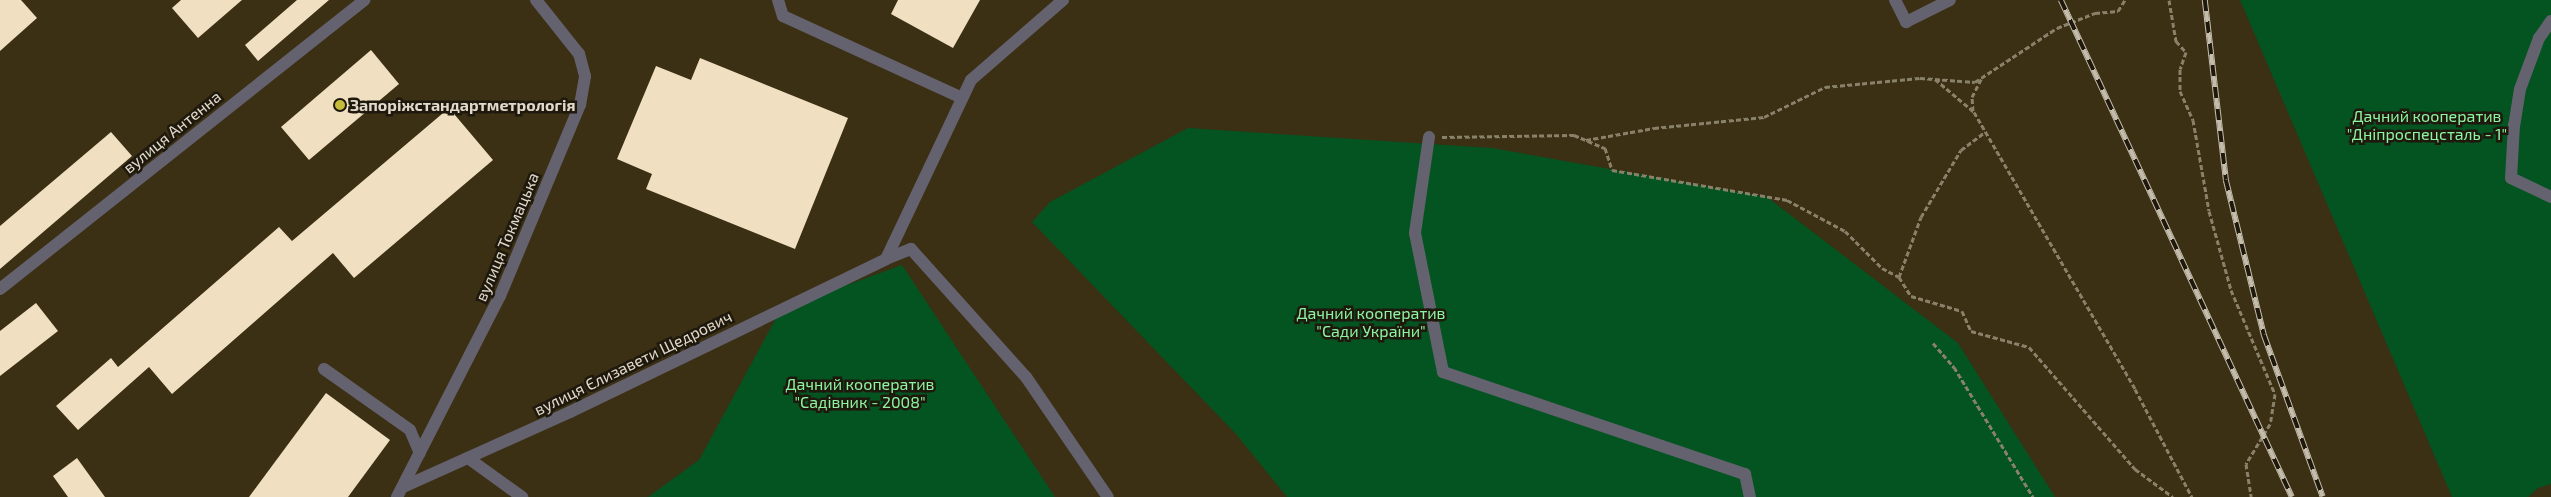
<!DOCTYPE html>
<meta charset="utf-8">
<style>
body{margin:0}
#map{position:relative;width:2551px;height:497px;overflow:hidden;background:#3b2f14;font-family:"Exo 2",sans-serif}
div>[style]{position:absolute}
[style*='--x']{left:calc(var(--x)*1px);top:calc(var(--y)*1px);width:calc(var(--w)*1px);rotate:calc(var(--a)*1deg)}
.green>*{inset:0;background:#045422}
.building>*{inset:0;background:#f0e0c1}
.path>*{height:3px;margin-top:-1.5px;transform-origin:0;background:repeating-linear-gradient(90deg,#8a816b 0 5px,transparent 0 7.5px)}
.minor>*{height:12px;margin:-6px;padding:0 6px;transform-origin:6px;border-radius:6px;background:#64626f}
.rail>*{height:5.5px;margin-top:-2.75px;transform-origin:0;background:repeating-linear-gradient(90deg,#1e180d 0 11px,#c5bdac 0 22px);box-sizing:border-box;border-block:1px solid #c5bdac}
.dots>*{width:14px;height:14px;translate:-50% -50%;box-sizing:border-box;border:2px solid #1e180d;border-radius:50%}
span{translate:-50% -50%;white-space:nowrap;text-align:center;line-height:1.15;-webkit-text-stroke:5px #1e180d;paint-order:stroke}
.poi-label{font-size:16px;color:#e1daca;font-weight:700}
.left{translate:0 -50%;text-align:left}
.park-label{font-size:16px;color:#8bf5a1}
.street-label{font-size:16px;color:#e1daca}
</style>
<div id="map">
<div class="green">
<i style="clip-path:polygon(2240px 0,2551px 0,2551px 484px,2538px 488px,2528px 497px,2452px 497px)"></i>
<i style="clip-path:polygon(1188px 128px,1492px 148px,1767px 197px,1958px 343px,2055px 497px,1287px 497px,1236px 434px,1032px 222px,1050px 202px)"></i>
<i style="clip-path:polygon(902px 265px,1055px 497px,648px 497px,699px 460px,781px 309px)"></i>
</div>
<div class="building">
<i style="clip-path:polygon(0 0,21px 0,37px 18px,0 51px)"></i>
<i style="clip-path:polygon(181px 0,242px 0,198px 38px,172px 8px)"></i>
<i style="clip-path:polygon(297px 0,329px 0,258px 61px,245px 45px)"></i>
<i style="clip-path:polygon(898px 0,980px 0,953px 48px,891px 14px)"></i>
<i style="clip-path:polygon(371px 50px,399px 84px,309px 160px,281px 127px)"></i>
<i style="clip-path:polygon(700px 58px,848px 118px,795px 249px,646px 189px,652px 174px,617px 159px,656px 66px,691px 80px)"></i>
<i style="clip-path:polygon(449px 108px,493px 160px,354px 278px,333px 253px,172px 394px,149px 367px,78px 430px,56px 406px,111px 358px,118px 367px,279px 227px,292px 241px)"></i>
<i style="clip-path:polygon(111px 132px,132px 156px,0 269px,0 226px)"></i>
<i style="clip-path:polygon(36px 303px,58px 331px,0 376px,0 331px)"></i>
<i style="clip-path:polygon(326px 393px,390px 440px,348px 497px,249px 497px)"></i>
<i style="clip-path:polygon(77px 458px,105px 497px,68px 497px,53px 476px)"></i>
</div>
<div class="path">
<i style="--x:2169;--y:0;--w:42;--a:80.3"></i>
<i style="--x:2176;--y:41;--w:15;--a:48"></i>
<i style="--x:2186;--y:52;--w:18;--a:109"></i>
<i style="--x:2180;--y:69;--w:22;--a:90"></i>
<i style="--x:2180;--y:91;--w:32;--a:66"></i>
<i style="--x:2193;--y:120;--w:92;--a:80"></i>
<i style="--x:2209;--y:211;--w:82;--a:74.4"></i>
<i style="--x:2231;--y:290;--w:113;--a:67.1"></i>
<i style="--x:2275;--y:394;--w:30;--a:99"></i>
<i style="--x:2270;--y:424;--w:47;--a:121"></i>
<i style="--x:2246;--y:464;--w:33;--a:81"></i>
<i style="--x:1935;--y:79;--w:51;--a:40.2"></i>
<i style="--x:1974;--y:112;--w:320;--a:59.8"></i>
<i style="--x:2135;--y:389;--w:122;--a:62.2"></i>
<i style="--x:1973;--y:111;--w:14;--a:-94"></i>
<i style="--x:1972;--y:97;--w:22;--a:-63"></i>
<i style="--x:1442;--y:137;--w:132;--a:-0.9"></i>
<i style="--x:1574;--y:135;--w:34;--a:23"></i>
<i style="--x:1605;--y:148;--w:23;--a:72"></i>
<i style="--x:1612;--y:170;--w:178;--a:9.7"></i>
<i style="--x:1787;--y:200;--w:66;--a:28.1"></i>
<i style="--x:1845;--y:231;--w:52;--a:45"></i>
<i style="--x:1882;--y:268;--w:19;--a:28"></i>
<i style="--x:1899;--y:277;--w:22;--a:58"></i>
<i style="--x:1911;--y:296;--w:53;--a:16.4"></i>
<i style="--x:1962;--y:311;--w:22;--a:66"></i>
<i style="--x:1971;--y:331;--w:60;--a:15.4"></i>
<i style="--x:2029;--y:347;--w:162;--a:49"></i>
<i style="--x:2135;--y:469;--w:47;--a:36.4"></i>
<i style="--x:1586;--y:140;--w:69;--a:-10"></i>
<i style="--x:1654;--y:128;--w:111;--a:-5.7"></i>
<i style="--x:1764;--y:117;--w:68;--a:-26.2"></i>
<i style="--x:1825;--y:87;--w:95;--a:-5.4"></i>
<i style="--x:1920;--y:78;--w:55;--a:4.2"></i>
<i style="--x:1975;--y:82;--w:98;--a:-33.4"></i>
<i style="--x:2057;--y:28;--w:41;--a:-21.5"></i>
<i style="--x:2095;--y:13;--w:23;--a:-5"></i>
<i style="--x:2118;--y:11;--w:13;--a:-58"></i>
<i style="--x:1899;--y:277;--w:64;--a:-69.9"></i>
<i style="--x:1921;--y:217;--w:78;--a:-59.2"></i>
<i style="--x:1961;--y:150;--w:30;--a:-37"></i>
<i style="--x:1933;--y:343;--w:32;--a:49"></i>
<i style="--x:1954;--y:367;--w:152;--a:58.7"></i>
</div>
<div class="minor">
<i style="--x:778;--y:0;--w:17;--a:73"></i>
<i style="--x:783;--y:16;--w:197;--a:24.6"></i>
<i style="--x:1895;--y:0;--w:25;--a:63"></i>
<i style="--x:1906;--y:22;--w:49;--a:-26.6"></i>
<i style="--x:2551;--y:21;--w:21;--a:125"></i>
<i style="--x:2539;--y:38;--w:54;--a:110.4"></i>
<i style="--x:2520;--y:89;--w:36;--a:99"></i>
<i style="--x:2514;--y:125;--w:53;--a:93.2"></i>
<i style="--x:2511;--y:178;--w:44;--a:25.4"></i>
<i style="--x:1429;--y:137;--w:97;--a:98.3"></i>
<i style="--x:1415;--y:233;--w:142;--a:78.6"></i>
<i style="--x:1443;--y:372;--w:319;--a:18.7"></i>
<i style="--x:1745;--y:474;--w:24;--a:78"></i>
<i style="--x:886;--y:259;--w:27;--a:-22"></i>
<i style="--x:911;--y:249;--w:172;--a:48.1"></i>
<i style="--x:1026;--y:377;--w:145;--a:55.7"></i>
<i style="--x:0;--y:289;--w:465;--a:-38.4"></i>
<i style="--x:324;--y:369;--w:105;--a:35.3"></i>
<i style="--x:410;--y:430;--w:25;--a:67"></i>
<i style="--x:468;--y:458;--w:67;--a:35.8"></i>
<i style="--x:403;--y:487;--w:183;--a:-24.2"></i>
<i style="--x:570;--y:412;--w:351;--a:-25.8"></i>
<i style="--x:886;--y:259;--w:198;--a:-64.6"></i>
<i style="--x:971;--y:80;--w:122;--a:-41"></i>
<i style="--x:397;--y:497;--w:226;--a:-62.9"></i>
<i style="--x:500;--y:296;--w:207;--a:-67.3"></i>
<i style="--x:580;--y:105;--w:29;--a:-80"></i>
<i style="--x:585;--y:76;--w:23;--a:-105"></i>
<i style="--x:579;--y:54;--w:69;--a:-128.5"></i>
</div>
<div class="rail">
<i style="--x:2061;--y:0;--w:548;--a:65.07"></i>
<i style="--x:2205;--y:0;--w:181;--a:83.3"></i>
<i style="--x:2226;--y:180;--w:160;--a:76.2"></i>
<i style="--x:2264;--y:335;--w:172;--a:70"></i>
</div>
<div class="dots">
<i style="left:340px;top:105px;background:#c6bc3c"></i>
</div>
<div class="poi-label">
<span class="left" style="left:350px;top:105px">Запоріжстандартметрологія</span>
</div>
<div class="park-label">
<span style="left:2427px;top:125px">Дачний кооператив<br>"Дніпроспецсталь - 1"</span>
<span style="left:1371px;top:322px">Дачний кооператив<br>"Сади України"</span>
<span style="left:860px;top:393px">Дачний кооператив<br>"Садівник - 2008"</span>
</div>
<div class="street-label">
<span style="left:172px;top:132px;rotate:-39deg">вулиця Антенна</span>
<span style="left:507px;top:237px;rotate:-67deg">вулиця Токмацька</span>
<span style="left:633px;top:363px;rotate:-26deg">вулиця Єлизавети Щедрович</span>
</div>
</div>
